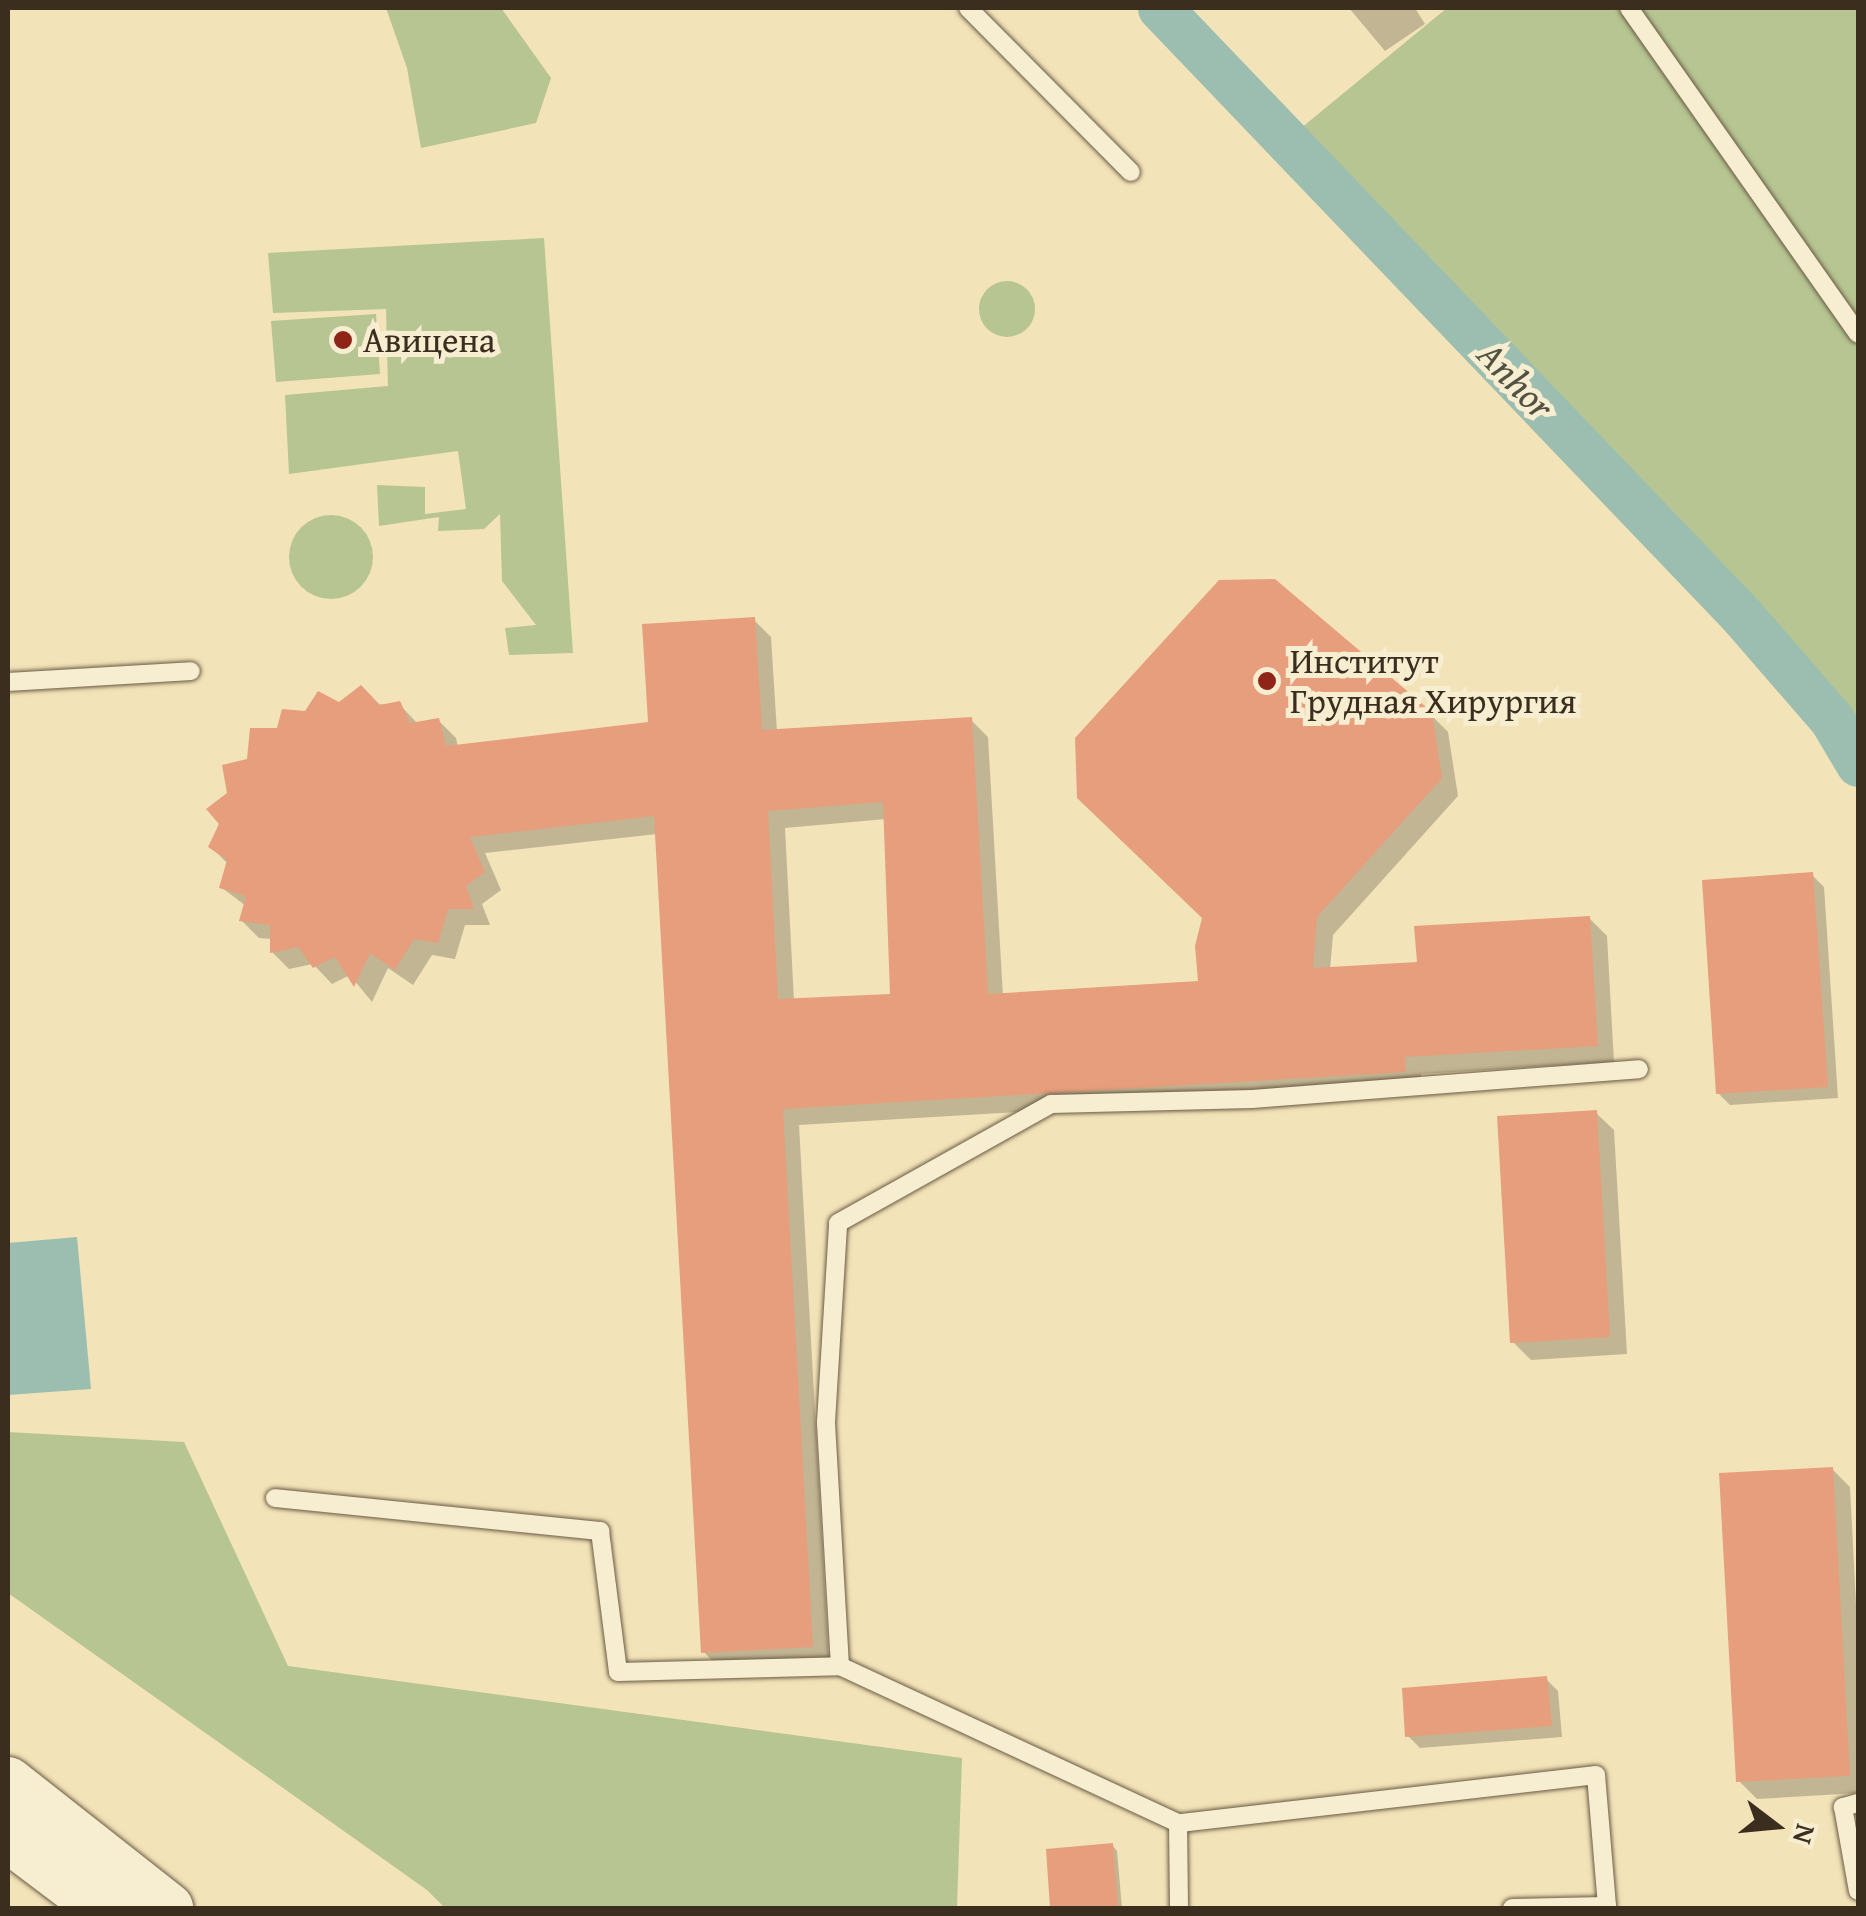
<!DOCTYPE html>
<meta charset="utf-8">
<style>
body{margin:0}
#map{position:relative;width:1866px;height:1916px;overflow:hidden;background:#f3e3b8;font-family:"Gentium Book Plus",serif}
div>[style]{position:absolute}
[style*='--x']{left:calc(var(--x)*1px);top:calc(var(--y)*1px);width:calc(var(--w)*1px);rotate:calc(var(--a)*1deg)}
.green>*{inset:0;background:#b6c592}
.round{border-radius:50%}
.water>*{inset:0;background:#9bbeb0}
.shadow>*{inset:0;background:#0003}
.canal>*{height:45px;margin:-22.5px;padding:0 22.5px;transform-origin:22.5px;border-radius:22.5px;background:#9bbeb0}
.building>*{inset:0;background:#e79e7c}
.roads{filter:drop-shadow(0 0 2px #695b44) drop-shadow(0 0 2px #695b44)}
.lane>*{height:18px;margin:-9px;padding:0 9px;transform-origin:9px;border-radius:9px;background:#f7edd1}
.secondary>*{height:50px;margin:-25px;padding:0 25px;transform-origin:25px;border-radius:25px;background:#f7edd1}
.dots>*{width:28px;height:28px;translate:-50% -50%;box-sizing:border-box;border:5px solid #f7edd1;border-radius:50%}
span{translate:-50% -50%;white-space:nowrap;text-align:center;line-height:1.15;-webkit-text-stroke:10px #f7edd1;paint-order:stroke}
.poi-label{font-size:35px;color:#3b2e1e}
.left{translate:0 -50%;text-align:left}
.water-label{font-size:38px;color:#535242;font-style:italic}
.frame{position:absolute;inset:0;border:10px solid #3b2e1e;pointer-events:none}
.north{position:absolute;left:1726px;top:1776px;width:100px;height:100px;-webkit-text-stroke:8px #f7edd1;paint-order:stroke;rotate:106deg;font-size:28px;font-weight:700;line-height:40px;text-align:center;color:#3b2e1e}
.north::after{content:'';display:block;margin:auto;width:35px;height:45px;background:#3b2e1e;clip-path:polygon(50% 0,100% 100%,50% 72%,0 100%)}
</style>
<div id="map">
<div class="green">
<i style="clip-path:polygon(386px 8px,501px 8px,551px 78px,536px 123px,421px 148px,407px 68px)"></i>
<i style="clip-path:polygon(1447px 8px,1858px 8px,1858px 764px,1832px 720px,1741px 616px,1289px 138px)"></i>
<i style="clip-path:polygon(544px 238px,573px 653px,509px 655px,505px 628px,536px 625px,502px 581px,500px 514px,484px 529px,438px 531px,439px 517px,379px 526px,377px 485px,425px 487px,425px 514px,466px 509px,458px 451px,289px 474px,285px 395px,388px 386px,386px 309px,273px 313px,268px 253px)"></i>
<i class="round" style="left:979px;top:281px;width:56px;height:56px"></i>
<i style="clip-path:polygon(376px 314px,380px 374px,276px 382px,271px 321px)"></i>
<i class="round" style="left:289px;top:515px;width:84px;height:84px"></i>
<i style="clip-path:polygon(8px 1432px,184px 1442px,288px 1666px,962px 1758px,957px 1908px,445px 1908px,427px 1890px,8px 1593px)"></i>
</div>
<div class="water">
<i style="clip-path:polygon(77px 1237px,91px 1389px,8px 1395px,8px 1243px)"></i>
</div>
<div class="shadow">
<i style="clip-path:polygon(1349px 8px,1415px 8px,1425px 24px,1385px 51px)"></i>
<i style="clip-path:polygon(evenodd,754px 620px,771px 637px,777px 732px,971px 720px,988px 737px,1003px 996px,1200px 983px,1430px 714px,1448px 732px,1458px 796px,1333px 935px,1330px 970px,1419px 964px,1589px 918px,1607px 936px,1614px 1062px,1421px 1074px,1422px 1088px,799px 1125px,829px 1663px,721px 1670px,704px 1652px,657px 834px,485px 853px,501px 890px,482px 904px,490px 925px,465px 925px,455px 959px,432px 955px,413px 985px,388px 968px,372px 1002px,350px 975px,332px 984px,313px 964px,289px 969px,272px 952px,272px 939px,259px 938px,242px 921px,246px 906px,221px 887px,228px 864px,211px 847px,229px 794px,249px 761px,279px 730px,307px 713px,339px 705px,399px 704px,418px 724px,438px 720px,456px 738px,458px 747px,651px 724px,754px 620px,886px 819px,893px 997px,794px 1001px,785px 828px,886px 819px)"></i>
<i style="clip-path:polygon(1812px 875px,1824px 887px,1838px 1098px,1730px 1105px,1718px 1093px)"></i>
<i style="clip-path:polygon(1596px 1113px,1614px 1130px,1627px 1354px,1531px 1360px,1513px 1342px)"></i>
<i style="clip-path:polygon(1832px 1469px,1850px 1487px,1858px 1643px,1858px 1793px,1757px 1799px,1739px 1781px)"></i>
<i style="clip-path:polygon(1546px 1679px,1558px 1691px,1562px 1737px,1420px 1748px,1408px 1736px)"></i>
<i style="clip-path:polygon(1112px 1845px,1117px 1851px,1122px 1908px,1053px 1908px,1048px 1851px)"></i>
</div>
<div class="canal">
<i style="--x:1160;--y:8;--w:842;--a:46.25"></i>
<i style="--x:1742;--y:616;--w:138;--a:49.1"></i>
<i style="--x:1832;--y:720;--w:51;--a:59.4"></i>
</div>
<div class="building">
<i style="clip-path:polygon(evenodd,1275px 579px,1432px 712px,1442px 778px,1317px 917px,1313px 968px,1417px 962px,1414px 926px,1590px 916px,1598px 1046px,1405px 1057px,1406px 1072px,783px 1109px,813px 1647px,701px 1653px,654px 816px,470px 837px,485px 872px,466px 886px,474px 909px,448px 909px,438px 943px,414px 939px,395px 970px,370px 953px,354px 987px,335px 957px,313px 968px,298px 947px,270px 953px,270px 925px,239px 921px,246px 896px,219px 888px,227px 860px,208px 847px,219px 824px,206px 809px,227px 793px,222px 765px,247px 759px,250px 728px,277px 728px,282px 709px,305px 711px,318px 691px,339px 702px,361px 685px,380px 705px,400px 701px,410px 723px,439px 718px,446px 746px,648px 722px,642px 624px,755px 617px,762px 730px,972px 717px,988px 994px,1198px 981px,1195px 946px,1202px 918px,1077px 798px,1075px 738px,1219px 580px,1275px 579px,883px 802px,890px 994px,778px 999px,768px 811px,883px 802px)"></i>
<i style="clip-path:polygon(1813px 872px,1828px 1087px,1716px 1094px,1702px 880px)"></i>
<i style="clip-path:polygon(1597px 1110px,1610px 1337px,1510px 1343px,1497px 1116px)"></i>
<i style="clip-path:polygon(1833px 1467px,1850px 1776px,1736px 1782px,1719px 1473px)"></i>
<i style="clip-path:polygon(1547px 1676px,1552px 1726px,1405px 1737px,1402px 1688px)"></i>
<i style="clip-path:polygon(1113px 1843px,1118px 1908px,1050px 1908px,1046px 1849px)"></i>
</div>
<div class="roads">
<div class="lane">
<i style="--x:968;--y:8;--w:231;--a:45.2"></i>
<i style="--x:1629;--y:8;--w:398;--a:54.9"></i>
<i style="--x:8;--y:682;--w:183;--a:-3.4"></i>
<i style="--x:275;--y:1498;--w:327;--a:5.8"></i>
<i style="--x:600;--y:1531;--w:142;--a:82.7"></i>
<i style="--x:618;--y:1672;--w:222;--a:-1.5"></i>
<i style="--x:1858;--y:1803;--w:16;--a:165"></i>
<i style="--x:1843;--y:1807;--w:85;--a:79.9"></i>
<i style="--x:1178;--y:1823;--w:85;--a:89.3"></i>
<i style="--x:1512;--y:1908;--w:95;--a:-1.2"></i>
<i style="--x:1607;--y:1906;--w:131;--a:-94.8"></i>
<i style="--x:1596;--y:1775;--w:421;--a:173.4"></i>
<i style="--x:1178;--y:1823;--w:373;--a:-155.1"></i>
<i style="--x:840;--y:1666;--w:244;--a:-93.3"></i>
<i style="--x:826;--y:1422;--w:199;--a:-86.5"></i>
<i style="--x:838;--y:1223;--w:244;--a:-29.2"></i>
<i style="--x:1051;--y:1104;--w:201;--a:-1.4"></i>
<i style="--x:1252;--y:1099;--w:388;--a:-4.4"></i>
</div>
<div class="secondary">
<i style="--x:8;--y:1782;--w:204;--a:38.2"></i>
<i style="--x:8;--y:1837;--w:118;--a:37.1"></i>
</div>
</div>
<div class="dots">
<i style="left:343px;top:340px;background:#8f2418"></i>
<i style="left:1267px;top:681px;background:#8f2418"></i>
</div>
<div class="poi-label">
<span class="left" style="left:363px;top:340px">Авицена</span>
<span class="left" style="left:1290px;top:681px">Институт<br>Грудная Хирургия</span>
</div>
<div class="water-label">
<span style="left:1516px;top:380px;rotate:46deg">Anhor</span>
</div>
<div class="frame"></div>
<div class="north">N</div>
</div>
